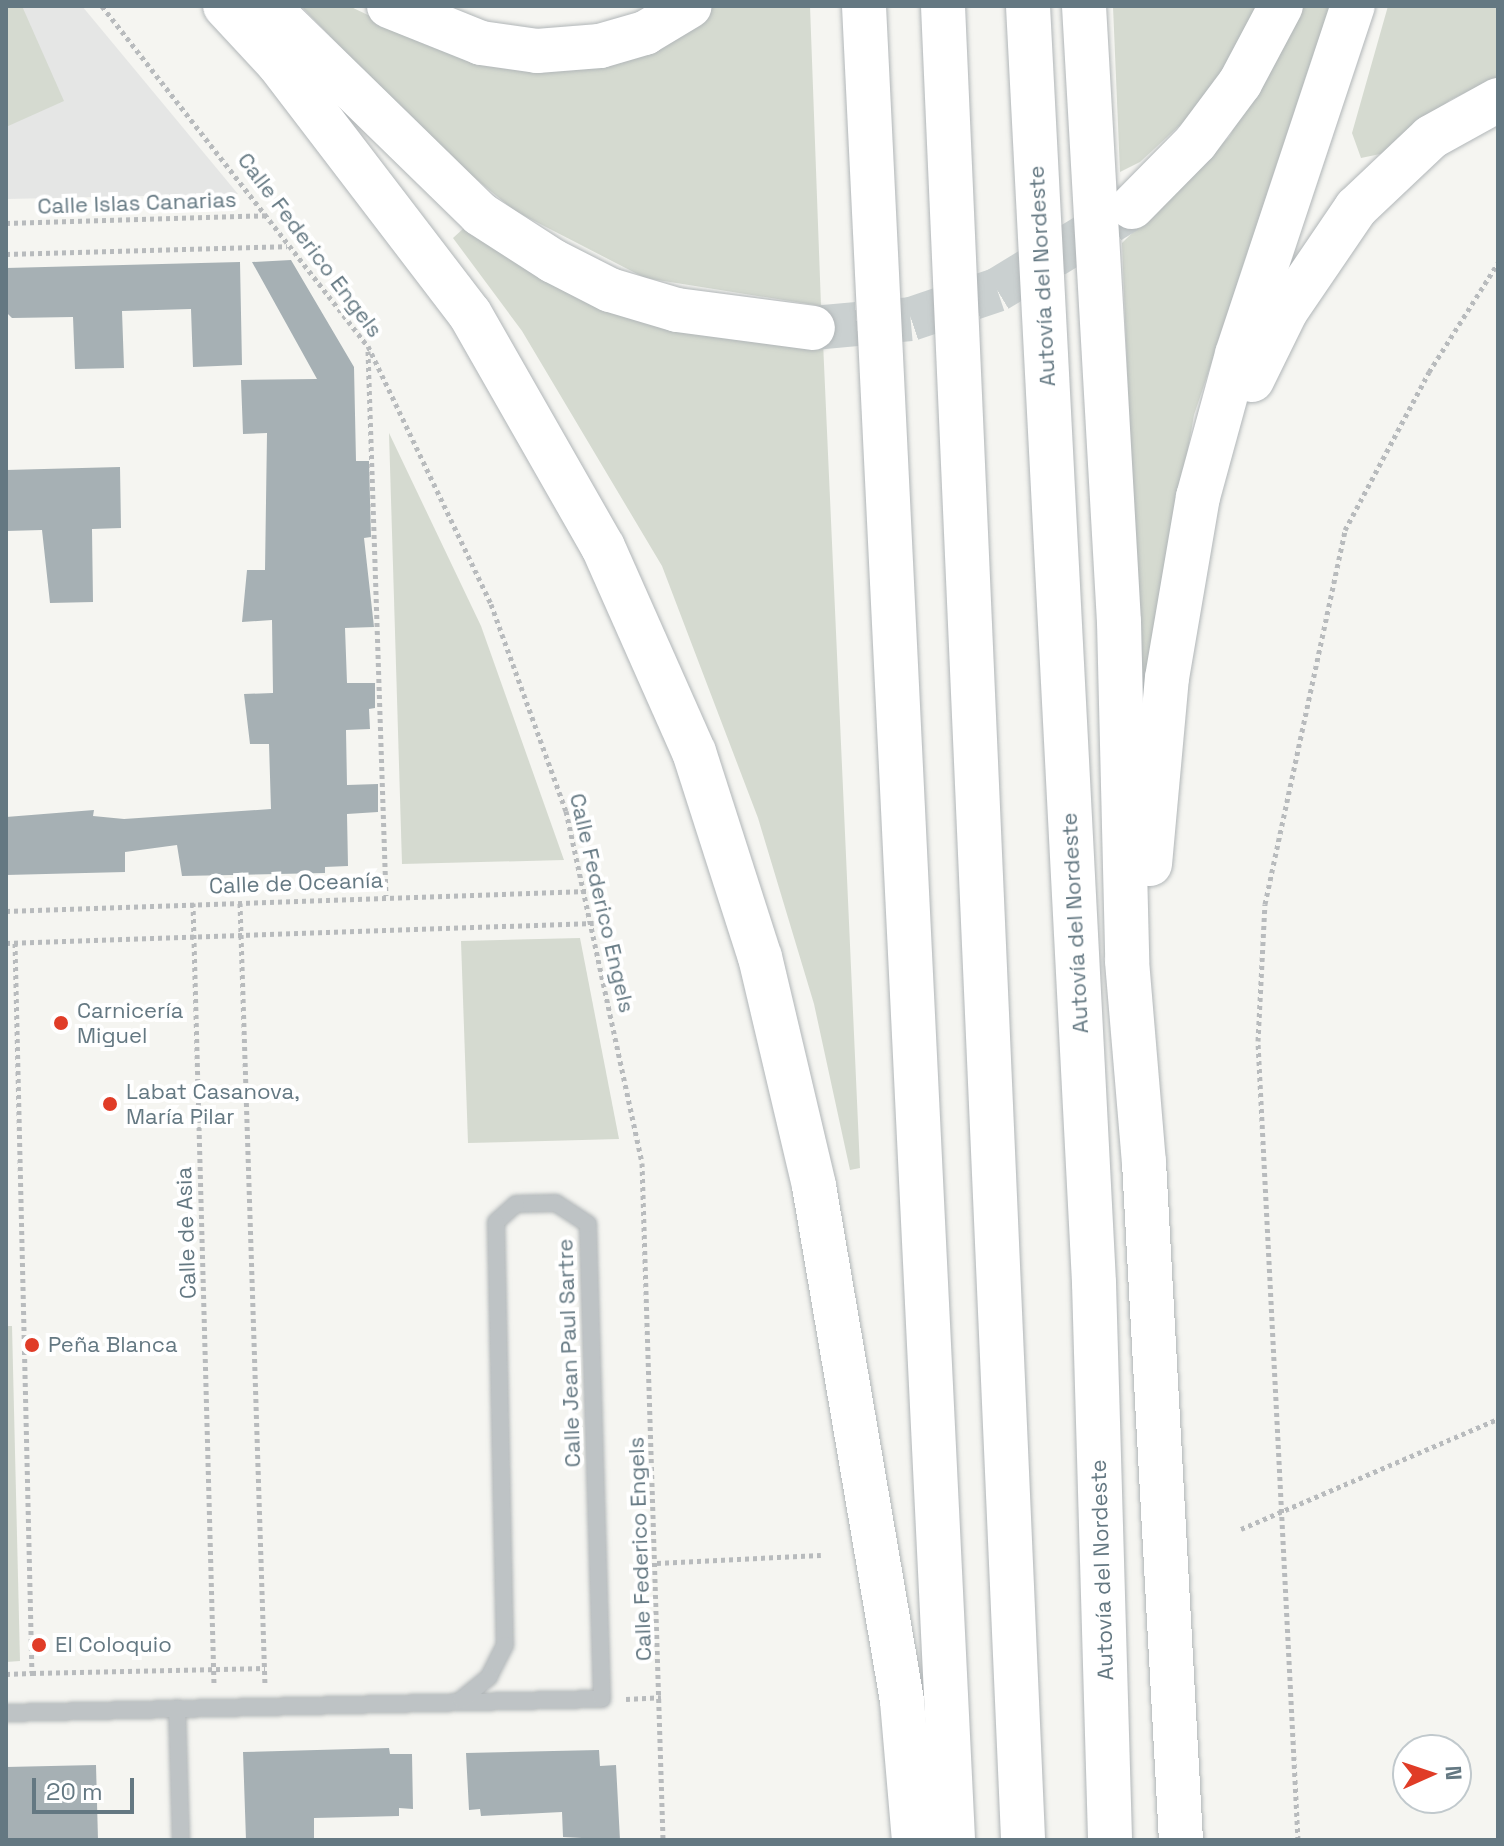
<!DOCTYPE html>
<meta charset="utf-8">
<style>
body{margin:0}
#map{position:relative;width:1504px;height:1846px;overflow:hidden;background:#f5f5f1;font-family:"Space Grotesk",sans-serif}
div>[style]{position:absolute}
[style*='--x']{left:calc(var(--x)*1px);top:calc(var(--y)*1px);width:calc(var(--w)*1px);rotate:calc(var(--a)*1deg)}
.built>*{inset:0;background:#e5e6e5}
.green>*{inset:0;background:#d5dad0}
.building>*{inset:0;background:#a6b0b4}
.motorway-tunnel>*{height:44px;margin-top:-22px;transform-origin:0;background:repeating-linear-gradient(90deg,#cad0d0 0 44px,transparent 0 66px)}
.path>*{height:5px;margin-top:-2.5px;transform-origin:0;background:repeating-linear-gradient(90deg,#b8bbbd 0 4px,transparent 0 8px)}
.roads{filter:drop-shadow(0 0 2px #b1b6b8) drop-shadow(0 0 2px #b1b6b8)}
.service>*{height:16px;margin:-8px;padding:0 8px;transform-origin:8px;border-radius:8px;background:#bec3c5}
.motorway>*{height:44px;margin:-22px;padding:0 22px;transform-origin:22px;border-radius:22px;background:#fff}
.dots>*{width:22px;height:22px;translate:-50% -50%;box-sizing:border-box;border:4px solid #fff;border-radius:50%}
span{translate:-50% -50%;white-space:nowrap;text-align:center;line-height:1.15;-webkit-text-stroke:8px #fff;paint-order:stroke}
.street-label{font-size:22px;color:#647882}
.poi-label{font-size:22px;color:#647882}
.left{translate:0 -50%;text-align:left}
.frame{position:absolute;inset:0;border:8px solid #647882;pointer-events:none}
.north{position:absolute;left:1392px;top:1734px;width:80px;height:80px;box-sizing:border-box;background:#fff;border:2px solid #c1c9cd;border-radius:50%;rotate:87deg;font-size:22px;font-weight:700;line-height:32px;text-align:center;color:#647882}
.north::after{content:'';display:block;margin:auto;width:28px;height:36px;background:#e03c27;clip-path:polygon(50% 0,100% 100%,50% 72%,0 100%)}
.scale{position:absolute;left:32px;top:1778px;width:102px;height:36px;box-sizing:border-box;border:4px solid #647882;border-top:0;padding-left:10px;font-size:24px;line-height:28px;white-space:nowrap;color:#647882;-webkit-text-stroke:6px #fff;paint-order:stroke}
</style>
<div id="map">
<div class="built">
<i style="clip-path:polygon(6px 6px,82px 6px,238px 194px,6px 199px)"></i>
</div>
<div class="green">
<i style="clip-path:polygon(6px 6px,22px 6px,64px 101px,6px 127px)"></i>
<i style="clip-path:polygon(301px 6px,349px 6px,429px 44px,481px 58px,709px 6px,810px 6px,821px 306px,645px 278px,515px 211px,435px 145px)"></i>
<i style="clip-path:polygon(1113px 6px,1259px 6px,1204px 103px,1140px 162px,1120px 172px)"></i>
<i style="clip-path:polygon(1304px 6px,1331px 6px,1194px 415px,1141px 718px,1122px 243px,1229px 137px)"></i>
<i style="clip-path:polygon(1388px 6px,1498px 6px,1498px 77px,1450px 100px,1385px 153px,1361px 158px,1352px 133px)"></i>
<i style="clip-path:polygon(465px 227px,683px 330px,772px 344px,823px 342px,860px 1168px,850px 1170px,814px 1004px,758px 818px,662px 566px,522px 331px,453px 238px)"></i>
<i style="clip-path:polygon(389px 433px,481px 626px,564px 860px,402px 864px)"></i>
<i style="clip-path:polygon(580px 938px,619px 1139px,468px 1143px,461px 941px)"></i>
<i style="clip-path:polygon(6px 1326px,12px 1326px,20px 1661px,6px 1662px)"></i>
</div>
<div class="building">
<i style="clip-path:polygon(291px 260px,354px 367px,356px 461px,369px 461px,371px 537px,364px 538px,374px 627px,345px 628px,347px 683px,375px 683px,375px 708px,369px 709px,370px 729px,346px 730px,347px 785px,378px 784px,378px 812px,347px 814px,348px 866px,325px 867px,325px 873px,182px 876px,177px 845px,125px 852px,125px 872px,6px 875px,6px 817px,94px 810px,93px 816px,124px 819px,271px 809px,269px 744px,250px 744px,244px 694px,273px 693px,272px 620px,242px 622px,247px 570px,265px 570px,267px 433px,243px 434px,241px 380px,317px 379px,252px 262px)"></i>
<i style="clip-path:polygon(240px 262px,242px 365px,193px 367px,191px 309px,122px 311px,124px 368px,75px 369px,73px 317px,12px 318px,6px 312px,6px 268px)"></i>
<i style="clip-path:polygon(120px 467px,121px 528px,92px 529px,93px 602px,50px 603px,42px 530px,6px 531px,6px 470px)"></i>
<i style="clip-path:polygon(389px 1748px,390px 1754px,412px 1754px,413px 1809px,399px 1808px,399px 1816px,314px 1818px,314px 1840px,246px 1840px,243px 1752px)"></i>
<i style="clip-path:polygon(599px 1750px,600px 1766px,616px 1765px,620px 1840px,563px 1837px,562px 1812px,481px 1816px,480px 1809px,469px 1810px,466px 1753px)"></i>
<i style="clip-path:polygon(96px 1765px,98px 1840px,6px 1840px,6px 1767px)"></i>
</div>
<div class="motorway-tunnel">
<i style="--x:813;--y:328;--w:98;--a:-5.2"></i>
<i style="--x:911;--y:319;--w:91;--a:-18.6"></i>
<i style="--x:997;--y:290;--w:152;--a:-31.3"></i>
</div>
<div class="path">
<i style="--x:102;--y:6;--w:432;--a:52"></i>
<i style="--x:368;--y:346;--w:286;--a:64.5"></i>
<i style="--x:491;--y:604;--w:220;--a:70.1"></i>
<i style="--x:566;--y:811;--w:360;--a:77.8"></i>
<i style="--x:642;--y:1163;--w:677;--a:88.22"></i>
<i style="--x:6;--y:223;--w:263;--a:-1.7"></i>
<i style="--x:6;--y:254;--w:281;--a:-1.6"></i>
<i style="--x:368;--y:351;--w:545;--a:88.11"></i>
<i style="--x:193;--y:903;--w:782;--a:88.46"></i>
<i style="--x:240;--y:903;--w:782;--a:88.17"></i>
<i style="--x:6;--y:911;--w:581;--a:-1.97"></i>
<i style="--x:6;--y:943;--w:588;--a:-1.95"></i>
<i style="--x:15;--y:943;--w:730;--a:88.67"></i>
<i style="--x:32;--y:1673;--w:233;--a:-1.2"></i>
<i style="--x:1241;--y:1529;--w:280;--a:-23.2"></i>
<i style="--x:657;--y:1563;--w:164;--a:-2.8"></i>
<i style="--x:6;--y:1674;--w:26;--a:-2"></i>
<i style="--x:626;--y:1699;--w:35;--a:-3"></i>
<i style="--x:1298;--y:1840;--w:800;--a:-92.87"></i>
<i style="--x:1258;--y:1041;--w:137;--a:-87.1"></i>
<i style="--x:1265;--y:904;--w:382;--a:-77.9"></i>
<i style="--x:1345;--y:530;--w:179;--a:-62"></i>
<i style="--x:1429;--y:372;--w:129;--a:-57.7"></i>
</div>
<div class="roads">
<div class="service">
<i style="--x:177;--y:1708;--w:132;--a:88.3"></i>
<i style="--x:6;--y:1713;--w:596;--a:-1.35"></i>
<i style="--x:602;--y:1699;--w:475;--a:-91.7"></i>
<i style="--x:588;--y:1224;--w:38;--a:-147"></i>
<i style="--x:556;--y:1203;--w:40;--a:178.6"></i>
<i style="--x:516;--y:1204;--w:27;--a:138"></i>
<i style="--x:496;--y:1222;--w:423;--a:88.8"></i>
<i style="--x:505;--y:1645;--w:36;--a:117"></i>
<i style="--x:489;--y:1677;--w:36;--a:141"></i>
</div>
<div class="motorway">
<i style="--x:225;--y:6;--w:78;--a:47.1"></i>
<i style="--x:278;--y:63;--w:316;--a:52.6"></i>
<i style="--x:470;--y:314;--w:268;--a:60.3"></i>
<i style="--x:603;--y:547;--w:224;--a:66.1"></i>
<i style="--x:694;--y:752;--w:215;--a:72.2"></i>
<i style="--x:760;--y:957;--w:235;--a:76.7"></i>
<i style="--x:814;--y:1186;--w:522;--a:80.3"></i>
<i style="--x:902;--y:1701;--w:140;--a:85.1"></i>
<i style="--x:267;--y:6;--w:298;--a:44.3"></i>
<i style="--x:480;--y:214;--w:87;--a:32.8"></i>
<i style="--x:553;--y:261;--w:64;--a:27"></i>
<i style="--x:610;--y:290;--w:70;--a:16.6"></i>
<i style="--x:677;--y:310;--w:137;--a:7.5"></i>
<i style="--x:389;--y:6;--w:99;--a:21.9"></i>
<i style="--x:481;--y:43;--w:57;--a:8.1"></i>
<i style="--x:537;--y:51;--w:63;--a:-4.5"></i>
<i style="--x:600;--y:46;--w:47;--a:-16.1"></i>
<i style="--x:645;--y:33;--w:52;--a:-31"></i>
<i style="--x:864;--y:6;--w:1836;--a:87.22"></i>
<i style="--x:943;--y:6;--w:1836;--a:87.5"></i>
<i style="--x:1028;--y:6;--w:1279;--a:87.04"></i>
<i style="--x:1094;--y:1283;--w:557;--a:88.35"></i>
<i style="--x:1084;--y:6;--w:617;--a:86.75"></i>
<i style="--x:1119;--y:622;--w:339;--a:88.6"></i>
<i style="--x:1127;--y:961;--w:202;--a:85.2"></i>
<i style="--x:1144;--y:1162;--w:679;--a:86.88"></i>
<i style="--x:1132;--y:207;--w:91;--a:-45.4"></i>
<i style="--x:1196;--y:142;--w:74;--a:-53.3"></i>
<i style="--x:1240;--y:83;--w:87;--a:-62"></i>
<i style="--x:1252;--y:380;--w:77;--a:-63.8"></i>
<i style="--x:1286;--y:311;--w:125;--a:-55.8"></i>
<i style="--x:1356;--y:208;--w:103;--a:-43.4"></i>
<i style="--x:1431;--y:137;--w:77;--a:-28.9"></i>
<i style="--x:1150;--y:864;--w:187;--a:-84.8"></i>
<i style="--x:1167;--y:678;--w:184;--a:-80.3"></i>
<i style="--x:1198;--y:497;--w:148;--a:-74.7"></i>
<i style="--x:1237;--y:354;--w:367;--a:-71.6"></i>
</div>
</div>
<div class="dots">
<i style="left:61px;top:1023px;background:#e03c27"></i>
<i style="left:110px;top:1104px;background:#e03c27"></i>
<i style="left:32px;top:1345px;background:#e03c27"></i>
<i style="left:39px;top:1645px;background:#e03c27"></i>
</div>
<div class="street-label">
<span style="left:137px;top:203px;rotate:-2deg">Calle Islas Canarias</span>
<span style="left:310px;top:245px;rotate:53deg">Calle Federico Engels</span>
<span style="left:1042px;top:276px;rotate:-93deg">Autovía del Nordeste</span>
<span style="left:296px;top:883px;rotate:-2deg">Calle de Oceanía</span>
<span style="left:602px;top:903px;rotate:77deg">Calle Federico Engels</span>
<span style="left:1075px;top:923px;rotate:-93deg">Autovía del Nordeste</span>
<span style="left:186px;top:1233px;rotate:-92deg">Calle de Asia</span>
<span style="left:569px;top:1353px;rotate:-92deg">Calle Jean Paul Sartre</span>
<span style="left:640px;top:1549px;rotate:-92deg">Calle Federico Engels</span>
<span style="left:1102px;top:1570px;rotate:-92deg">Autovía del Nordeste</span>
</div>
<div class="poi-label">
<span class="left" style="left:77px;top:1023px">Carnicería<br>Miguel</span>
<span class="left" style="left:126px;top:1104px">Labat Casanova,<br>María Pilar</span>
<span class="left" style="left:48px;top:1345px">Peña Blanca</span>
<span class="left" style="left:55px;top:1645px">El Coloquio</span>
</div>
<div class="frame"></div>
<div class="north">N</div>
<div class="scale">20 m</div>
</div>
